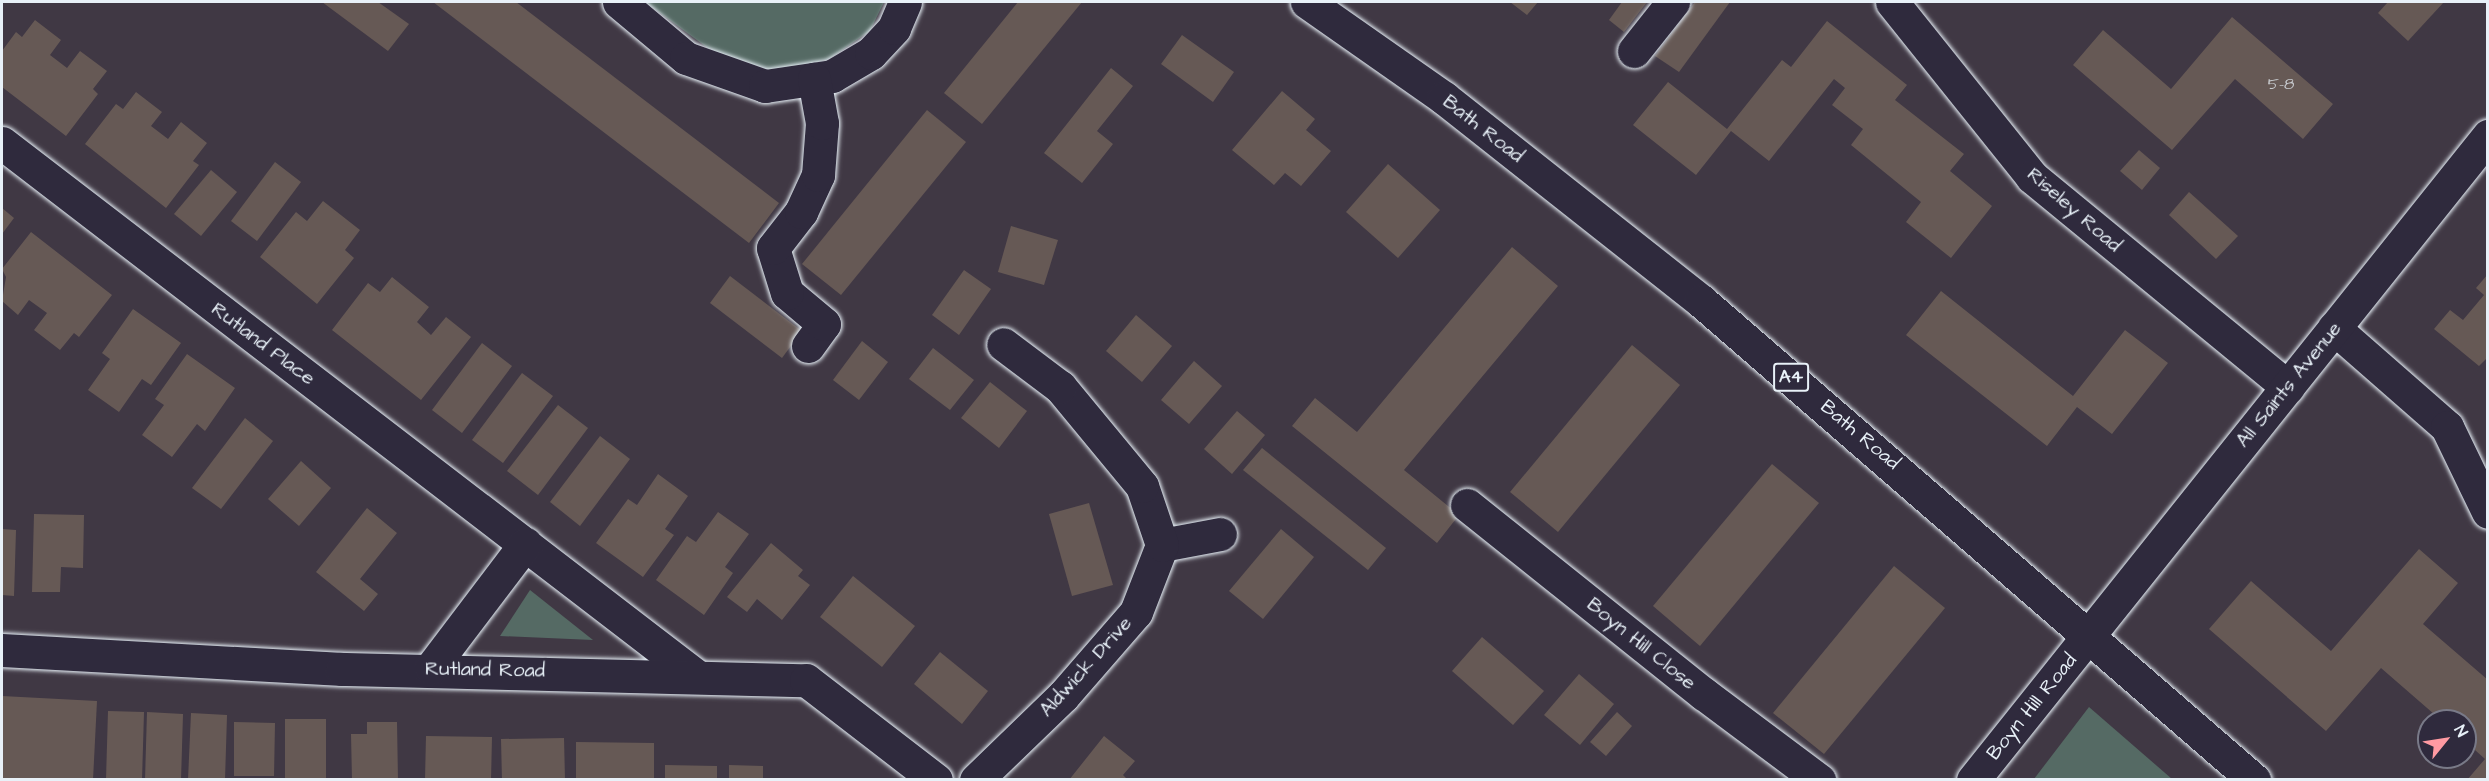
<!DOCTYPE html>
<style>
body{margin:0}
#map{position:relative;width:2489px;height:781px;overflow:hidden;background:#403844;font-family:"Architects Daughter",sans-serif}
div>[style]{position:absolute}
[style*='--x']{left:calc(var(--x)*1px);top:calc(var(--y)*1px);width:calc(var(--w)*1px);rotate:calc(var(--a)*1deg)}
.green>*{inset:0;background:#556a64}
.building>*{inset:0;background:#665955}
.roads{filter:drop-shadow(0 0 2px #e8f1f8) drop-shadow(0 0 2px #e8f1f8)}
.minor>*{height:33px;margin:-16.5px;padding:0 16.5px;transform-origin:16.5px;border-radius:16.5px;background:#2f2a3d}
.major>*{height:33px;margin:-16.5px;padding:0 16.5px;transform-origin:16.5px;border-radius:16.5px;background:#2f2a3d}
span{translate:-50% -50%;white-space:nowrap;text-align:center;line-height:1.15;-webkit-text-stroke:4.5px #2f2a3d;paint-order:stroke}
.number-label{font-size:16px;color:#c8cbcf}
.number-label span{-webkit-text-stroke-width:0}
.shield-label span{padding:2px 4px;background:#2f2a3d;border:2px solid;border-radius:4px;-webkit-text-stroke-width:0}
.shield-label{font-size:18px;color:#e8f1f8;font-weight:700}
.street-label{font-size:20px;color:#e8f1f8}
.frame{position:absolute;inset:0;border:3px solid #e8f1f8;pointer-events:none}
.north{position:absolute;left:2417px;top:709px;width:60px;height:60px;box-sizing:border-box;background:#2f2a3d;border:2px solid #797a88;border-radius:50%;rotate:60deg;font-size:16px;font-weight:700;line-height:24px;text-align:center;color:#e8f1f8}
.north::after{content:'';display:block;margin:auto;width:21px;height:27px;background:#ff9aa2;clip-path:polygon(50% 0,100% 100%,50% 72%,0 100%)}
</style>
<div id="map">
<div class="green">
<i style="clip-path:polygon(645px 2px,884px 2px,870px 31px,829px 59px,775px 72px,709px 49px)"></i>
<i style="clip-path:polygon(530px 590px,593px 640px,500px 636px)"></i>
<i style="clip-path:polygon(2089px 707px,2172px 779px,2034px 779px)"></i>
</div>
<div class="building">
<i style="clip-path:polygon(322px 2px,378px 2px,409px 24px,388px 51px)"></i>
<i style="clip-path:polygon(433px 2px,516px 2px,779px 203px,749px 243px)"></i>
<i style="clip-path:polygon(1018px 2px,1082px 2px,982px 124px,944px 93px)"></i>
<i style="clip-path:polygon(1510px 2px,1538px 2px,1527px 15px)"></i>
<i style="clip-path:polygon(1622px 2px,1647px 2px,1624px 32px,1609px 20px)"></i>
<i style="clip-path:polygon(1695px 2px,1730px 2px,1679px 72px,1655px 56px)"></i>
<i style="clip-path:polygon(2388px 2px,2444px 2px,2408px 41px,2378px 13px)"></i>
<i style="clip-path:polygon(2232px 17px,2333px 104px,2303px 139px,2235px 79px,2172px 150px,2073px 65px,2103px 30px,2171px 89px)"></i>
<i style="clip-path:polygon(35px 20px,61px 40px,50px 55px,67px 68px,80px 51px,107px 71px,93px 89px,98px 94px,66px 136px,2px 87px,2px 51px,16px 32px,22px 37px)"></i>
<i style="clip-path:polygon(1827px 21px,1907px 85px,1895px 100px,1964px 154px,1950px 171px,1992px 206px,1951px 258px,1906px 222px,1921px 202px,1851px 145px,1863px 129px,1832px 105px,1845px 88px,1834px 79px,1769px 161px,1731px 131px,1696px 175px,1633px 125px,1668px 82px,1727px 129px,1782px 60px,1791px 67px)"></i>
<i style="clip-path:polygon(1182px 35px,1234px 72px,1213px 102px,1161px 64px)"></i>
<i style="clip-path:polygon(1111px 68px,1133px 86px,1097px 131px,1113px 144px,1082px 183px,1044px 153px)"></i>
<i style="clip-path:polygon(1282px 91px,1315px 119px,1306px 130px,1331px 151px,1301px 186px,1285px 173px,1274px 185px,1232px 150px)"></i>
<i style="clip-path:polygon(136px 92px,162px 112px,151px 126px,168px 139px,181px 122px,207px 143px,193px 161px,199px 165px,166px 208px,85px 144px,116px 104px,123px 109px)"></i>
<i style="clip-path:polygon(927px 110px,966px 142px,841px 295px,802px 264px)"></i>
<i style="clip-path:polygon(2139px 150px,2160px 168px,2142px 190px,2120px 171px)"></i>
<i style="clip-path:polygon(275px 162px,301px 182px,257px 241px,231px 221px)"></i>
<i style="clip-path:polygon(1388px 164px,1440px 210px,1398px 258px,1346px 212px)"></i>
<i style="clip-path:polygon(211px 170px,237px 192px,201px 236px,174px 214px)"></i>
<i style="clip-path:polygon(2189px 192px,2238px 236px,2216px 259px,2169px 215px)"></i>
<i style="clip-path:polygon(323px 201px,360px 230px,345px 250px,354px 258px,317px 304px,260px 257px,296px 212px,307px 221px)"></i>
<i style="clip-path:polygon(2px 208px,14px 218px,2px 234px)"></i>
<i style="clip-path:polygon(1011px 226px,1058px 240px,1044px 285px,998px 272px)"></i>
<i style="clip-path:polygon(31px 232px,112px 295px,79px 337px,74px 333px,60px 350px,34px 330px,47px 313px,29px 300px,18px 315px,2px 301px,6px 277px,2px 269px)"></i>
<i style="clip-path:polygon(1512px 247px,1558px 286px,1404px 470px,1459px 515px,1437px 543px,1292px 426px,1315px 398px,1357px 432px)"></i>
<i style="clip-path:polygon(964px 270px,991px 289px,959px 335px,932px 315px)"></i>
<i style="clip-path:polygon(2488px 274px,2488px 357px,2479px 366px,2434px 329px,2450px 310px,2463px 320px,2484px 295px,2476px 288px)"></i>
<i style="clip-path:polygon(730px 276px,802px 331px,782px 358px,710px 303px)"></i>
<i style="clip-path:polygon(392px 277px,429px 307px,417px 322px,431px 335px,446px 317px,471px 337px,421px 400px,332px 330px,368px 283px,380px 292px)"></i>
<i style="clip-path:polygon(1941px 291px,2073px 396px,2125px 330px,2168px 363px,2112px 434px,2077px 407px,2047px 446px,1906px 335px)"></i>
<i style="clip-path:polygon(133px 309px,181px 343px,151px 385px,142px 379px,119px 412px,88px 390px,110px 359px,102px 353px)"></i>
<i style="clip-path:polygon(1136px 315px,1172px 346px,1142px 382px,1106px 351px)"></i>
<i style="clip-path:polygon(862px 341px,888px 362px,859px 400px,833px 380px)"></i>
<i style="clip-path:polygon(482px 343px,512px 366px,462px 433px,432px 410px)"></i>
<i style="clip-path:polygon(1632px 345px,1680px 385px,1558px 532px,1510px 492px)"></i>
<i style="clip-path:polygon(933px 348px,974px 380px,950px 410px,909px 379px)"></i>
<i style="clip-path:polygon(187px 354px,235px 388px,205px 431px,197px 424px,172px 457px,142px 435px,164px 405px,155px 399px)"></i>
<i style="clip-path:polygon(1194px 361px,1222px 386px,1189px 424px,1161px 400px)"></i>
<i style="clip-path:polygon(522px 373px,553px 396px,503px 463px,472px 440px)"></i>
<i style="clip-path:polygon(990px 382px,1027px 411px,999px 448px,961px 418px)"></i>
<i style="clip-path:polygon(558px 405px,588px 428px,538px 495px,507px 471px)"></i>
<i style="clip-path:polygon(1237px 411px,1265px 435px,1232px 474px,1204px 449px)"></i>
<i style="clip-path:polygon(245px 418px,273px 441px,221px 509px,192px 488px)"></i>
<i style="clip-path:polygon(600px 436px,630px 459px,580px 526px,550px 502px)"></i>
<i style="clip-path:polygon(1262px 448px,1386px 548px,1368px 570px,1243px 470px)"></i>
<i style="clip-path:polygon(301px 461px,331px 488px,299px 526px,268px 499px)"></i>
<i style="clip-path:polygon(1772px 464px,1819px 503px,1700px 646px,1653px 606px)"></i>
<i style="clip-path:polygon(658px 474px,688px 496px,665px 529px,674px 535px,643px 577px,596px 543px,628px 499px,637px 505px)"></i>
<i style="clip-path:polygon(1089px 503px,1113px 585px,1072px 596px,1049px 514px)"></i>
<i style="clip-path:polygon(367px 508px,397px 533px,360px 579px,378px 594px,364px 611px,316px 572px)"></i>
<i style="clip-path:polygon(718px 512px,749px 534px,725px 567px,733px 573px,704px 615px,656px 580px,687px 536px,696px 542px)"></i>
<i style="clip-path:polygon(34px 514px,84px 515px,83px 568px,61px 567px,60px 592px,32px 592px)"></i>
<i style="clip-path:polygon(2px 529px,16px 530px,14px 596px,2px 595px)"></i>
<i style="clip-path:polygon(1281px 529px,1314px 557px,1263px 619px,1229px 591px)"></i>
<i style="clip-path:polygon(771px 543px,803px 570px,798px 576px,810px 585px,782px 620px,757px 599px,747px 612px,727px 597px)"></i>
<i style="clip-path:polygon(2419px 549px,2458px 583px,2423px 624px,2488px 680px,2488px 780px,2467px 780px,2485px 759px,2465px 741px,2465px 721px,2442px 721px,2381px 668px,2326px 731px,2209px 629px,2251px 581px,2331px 651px)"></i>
<i style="clip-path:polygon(1894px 566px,1945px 608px,1824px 754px,1773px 713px)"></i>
<i style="clip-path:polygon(853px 576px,915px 626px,882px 667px,820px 617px)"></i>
<i style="clip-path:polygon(1482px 637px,1544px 691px,1513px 725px,1452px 671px)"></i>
<i style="clip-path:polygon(940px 652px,988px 691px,962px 724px,914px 684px)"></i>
<i style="clip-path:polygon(1579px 674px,1614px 704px,1580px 745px,1544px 715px)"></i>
<i style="clip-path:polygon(2px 696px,97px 701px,93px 780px,2px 780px)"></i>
<i style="clip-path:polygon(108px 711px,144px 712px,142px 780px,106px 780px)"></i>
<i style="clip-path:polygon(147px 712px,183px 714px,181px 780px,145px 780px)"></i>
<i style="clip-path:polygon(1617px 712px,1632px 726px,1606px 756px,1590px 742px)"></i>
<i style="clip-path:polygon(191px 713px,227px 715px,225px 780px,188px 780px)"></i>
<i style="clip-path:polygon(285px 719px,326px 719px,326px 780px,285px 780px)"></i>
<i style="clip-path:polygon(234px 722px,275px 723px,274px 776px,234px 776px)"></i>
<i style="clip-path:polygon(367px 722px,397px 722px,398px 780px,352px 780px,351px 734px,367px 734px)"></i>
<i style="clip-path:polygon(426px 736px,492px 737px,491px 780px,425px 780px)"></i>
<i style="clip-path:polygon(1104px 736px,1135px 761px,1123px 775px,1128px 780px,1069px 780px)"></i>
<i style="clip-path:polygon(564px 738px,565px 780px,502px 780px,501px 739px)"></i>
<i style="clip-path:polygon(576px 742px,654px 743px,654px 780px,576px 780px)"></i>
<i style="clip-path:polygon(665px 765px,717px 766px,717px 780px,665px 780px)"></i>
<i style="clip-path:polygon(729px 765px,763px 766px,763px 780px,729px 780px)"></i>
</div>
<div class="roads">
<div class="minor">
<i style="--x:619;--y:2;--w:87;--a:39.9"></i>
<i style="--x:686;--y:58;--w:84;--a:19.5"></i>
<i style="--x:765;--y:86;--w:68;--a:-8.5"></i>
<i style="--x:832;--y:76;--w:45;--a:-30.5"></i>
<i style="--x:871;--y:53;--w:34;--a:-47"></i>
<i style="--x:894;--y:28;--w:28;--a:-67"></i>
<i style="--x:1892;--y:2;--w:224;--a:51.3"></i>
<i style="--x:2032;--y:177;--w:331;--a:39.4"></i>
<i style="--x:1634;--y:51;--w:63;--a:-51.5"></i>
<i style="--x:2;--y:143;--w:874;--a:37.51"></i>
<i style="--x:2334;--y:328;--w:150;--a:41.2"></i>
<i style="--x:2447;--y:427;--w:94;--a:64.2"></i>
<i style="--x:808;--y:346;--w:27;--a:-54"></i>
<i style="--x:824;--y:324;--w:48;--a:-140"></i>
<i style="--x:787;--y:293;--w:47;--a:-107.3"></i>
<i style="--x:773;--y:248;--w:46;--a:-52.1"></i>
<i style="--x:801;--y:212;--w:41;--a:-65.3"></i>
<i style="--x:818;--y:175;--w:52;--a:-85.6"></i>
<i style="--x:822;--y:123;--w:45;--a:-100.3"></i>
<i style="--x:1467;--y:505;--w:303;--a:38.6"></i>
<i style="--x:1704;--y:694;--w:144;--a:36.8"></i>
<i style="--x:1162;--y:545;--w:59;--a:-10.7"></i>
<i style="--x:2;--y:650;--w:341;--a:3.2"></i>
<i style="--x:342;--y:669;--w:464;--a:1.4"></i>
<i style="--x:806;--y:680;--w:164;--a:37.6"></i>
<i style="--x:431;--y:668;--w:156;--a:-52.8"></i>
<i style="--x:976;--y:780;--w:121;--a:-44"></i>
<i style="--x:1063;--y:696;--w:111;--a:-49"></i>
<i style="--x:1136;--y:612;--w:72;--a:-68.8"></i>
<i style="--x:1162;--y:545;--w:62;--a:-108.7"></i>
<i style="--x:1142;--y:486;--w:129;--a:-129.6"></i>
<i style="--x:1060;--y:387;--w:71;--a:-143"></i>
<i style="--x:1973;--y:780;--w:825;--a:-51.35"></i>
</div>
<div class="major">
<i style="--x:1307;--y:2;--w:167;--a:35"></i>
<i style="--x:1444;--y:98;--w:328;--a:38.3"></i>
<i style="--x:1701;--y:301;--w:732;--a:40.9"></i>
</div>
</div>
<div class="number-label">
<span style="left:2281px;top:84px">5-8</span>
</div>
<div class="shield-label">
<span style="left:1791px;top:377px">A4</span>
</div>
<div class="street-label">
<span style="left:1483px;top:129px;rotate:38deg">Bath Road</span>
<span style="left:2074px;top:210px;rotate:41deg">Riseley Road</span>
<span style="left:263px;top:344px;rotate:37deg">Rutland Place</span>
<span style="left:2289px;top:385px;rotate:-51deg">All Saints Avenue</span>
<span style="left:1860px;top:435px;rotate:40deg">Bath Road</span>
<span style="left:1641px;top:644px;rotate:39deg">Boyn Hill Close</span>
<span style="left:1086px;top:667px;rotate:-48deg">Aldwick Drive</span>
<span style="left:485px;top:670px;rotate:1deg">Rutland Road</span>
<span style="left:2032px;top:707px;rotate:-51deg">Boyn Hill Road</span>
</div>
<div class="frame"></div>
<div class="north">N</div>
</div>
